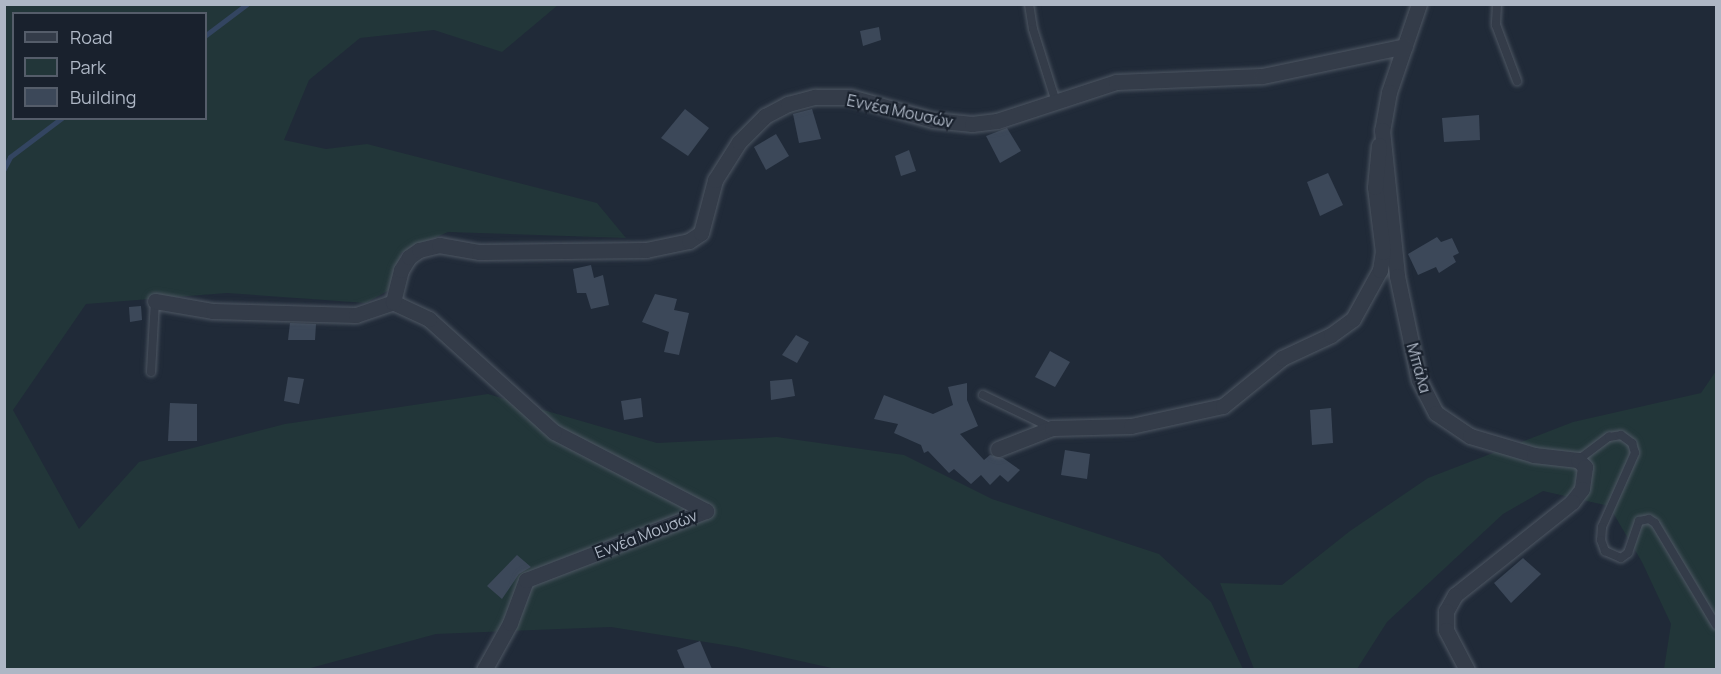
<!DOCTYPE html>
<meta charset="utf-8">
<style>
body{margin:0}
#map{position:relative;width:1721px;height:674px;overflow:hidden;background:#202a38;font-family:Manrope,sans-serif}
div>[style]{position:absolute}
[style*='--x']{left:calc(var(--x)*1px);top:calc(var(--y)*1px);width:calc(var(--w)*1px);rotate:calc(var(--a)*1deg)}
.green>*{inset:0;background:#223639}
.stream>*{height:4.5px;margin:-2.25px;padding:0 2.25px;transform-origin:2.25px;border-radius:2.25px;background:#334561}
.building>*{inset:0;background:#3c4859}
.roads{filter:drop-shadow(0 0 2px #4e5763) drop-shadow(0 0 2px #4e5763)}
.lane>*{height:8px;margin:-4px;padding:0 4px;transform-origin:4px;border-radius:4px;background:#343c49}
.street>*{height:15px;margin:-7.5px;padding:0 7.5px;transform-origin:7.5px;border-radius:7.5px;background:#343c49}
span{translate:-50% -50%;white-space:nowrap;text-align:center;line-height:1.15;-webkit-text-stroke:4.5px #19212d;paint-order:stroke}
.street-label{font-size:16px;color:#aeb7c5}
.frame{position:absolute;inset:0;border:6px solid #aeb7c5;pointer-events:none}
.legend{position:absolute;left:12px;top:12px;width:195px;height:108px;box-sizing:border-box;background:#19212d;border:2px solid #555d6a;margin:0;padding:8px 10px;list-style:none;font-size:18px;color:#aeb7c5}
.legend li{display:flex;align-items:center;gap:12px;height:30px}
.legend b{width:30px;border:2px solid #555d6a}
</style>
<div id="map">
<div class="green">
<i style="clip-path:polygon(evenodd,4px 5px,558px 5px,502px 52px,434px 30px,360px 38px,309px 80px,284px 140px,326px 149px,367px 144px,597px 203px,626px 238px,448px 232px,401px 253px,391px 289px,366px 303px,227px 293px,86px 304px,13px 410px,79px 529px,139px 462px,285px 424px,488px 394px,657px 443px,777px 437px,904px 455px,992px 499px,1159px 554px,1211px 602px,1243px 669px,836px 669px,737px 647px,611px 627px,436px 634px,307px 669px,5px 669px,4px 5px,14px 14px,206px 14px,206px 118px,14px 118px,14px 14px)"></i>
<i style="clip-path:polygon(1716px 371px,1716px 669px,1664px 669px,1671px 624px,1642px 562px,1609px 506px,1543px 491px,1503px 514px,1387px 622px,1357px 669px,1254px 669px,1220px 583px,1282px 585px,1350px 531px,1428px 478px,1573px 422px,1701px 393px)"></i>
</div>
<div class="stream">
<i style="--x:206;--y:35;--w:51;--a:-37.1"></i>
<i style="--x:4;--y:169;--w:13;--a:-63"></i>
<i style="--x:10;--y:157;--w:65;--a:-36.9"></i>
</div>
<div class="building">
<i style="clip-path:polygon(879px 27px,881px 40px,863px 46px,860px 31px)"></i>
<i style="clip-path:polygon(685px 109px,709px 128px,688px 156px,661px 138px)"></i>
<i style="clip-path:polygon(812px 109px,821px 139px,799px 143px,793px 114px)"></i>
<i style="clip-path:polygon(1479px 115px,1480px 140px,1444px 142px,1442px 118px)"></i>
<i style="clip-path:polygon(1007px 128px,1021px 151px,1000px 163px,986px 136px)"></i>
<i style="clip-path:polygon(776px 134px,789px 156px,766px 170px,754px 147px)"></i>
<i style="clip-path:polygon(909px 150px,916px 171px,901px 176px,895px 156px)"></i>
<i style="clip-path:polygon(1328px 173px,1343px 205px,1320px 216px,1307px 182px)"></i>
<i style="clip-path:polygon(1437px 237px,1441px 242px,1452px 238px,1459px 253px,1453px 256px,1456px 262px,1439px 273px,1436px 267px,1418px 275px,1408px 254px)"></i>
<i style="clip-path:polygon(591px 265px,594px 278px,603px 275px,609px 305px,591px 309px,586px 293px,577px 293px,573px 269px)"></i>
<i style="clip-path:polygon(655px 294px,677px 299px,674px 310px,689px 313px,679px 355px,664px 352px,669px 332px,642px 322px)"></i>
<i style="clip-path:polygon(141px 306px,142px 320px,130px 322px,129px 307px)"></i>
<i style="clip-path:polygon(290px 323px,316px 324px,315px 340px,288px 340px)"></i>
<i style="clip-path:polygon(796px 335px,809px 342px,797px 363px,782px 355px)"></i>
<i style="clip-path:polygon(1050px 351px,1070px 362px,1055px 387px,1035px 377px)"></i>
<i style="clip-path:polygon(288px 377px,304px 379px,299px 404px,284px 401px)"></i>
<i style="clip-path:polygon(792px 379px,795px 396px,771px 400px,770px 381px)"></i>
<i style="clip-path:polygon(967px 383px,967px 400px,978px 426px,960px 434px,984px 460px,990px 455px,1003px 458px,1020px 470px,1008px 482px,1000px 475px,990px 485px,981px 475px,971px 484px,954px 469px,949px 473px,928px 451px,924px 453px,921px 445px,894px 433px,898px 424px,874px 419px,884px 395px,933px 414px,953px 405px,948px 387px)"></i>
<i style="clip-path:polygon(641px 398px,643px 417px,624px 420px,621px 401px)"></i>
<i style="clip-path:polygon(170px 403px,197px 404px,197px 441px,168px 441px)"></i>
<i style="clip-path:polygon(1331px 408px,1333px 443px,1312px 445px,1310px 410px)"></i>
<i style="clip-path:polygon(1065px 450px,1090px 454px,1087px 479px,1061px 475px)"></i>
<i style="clip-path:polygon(517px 555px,531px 567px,519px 574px,502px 599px,487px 586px)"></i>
<i style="clip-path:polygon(1523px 558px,1541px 574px,1511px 603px,1494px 583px)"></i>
<i style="clip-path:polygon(700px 641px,712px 669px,685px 669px,677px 650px)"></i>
</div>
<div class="roads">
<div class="lane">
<i style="--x:1029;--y:4;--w:25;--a:81"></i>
<i style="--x:1033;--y:29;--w:77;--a:72.5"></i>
<i style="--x:1497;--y:4;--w:21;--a:93"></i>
<i style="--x:1496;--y:25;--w:60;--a:69.4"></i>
<i style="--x:151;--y:372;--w:71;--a:-86.8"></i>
<i style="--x:983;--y:395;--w:76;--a:25.6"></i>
<i style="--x:1578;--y:460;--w:39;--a:-37"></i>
<i style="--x:1609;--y:437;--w:12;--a:-9"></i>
<i style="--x:1621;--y:435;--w:14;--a:36"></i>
<i style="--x:1632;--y:443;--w:10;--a:73"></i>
<i style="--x:1635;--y:453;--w:81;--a:114"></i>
<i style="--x:1602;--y:527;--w:13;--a:94"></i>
<i style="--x:1601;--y:540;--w:12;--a:70"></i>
<i style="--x:1605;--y:551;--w:17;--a:24"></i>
<i style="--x:1621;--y:558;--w:9;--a:-36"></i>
<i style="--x:1628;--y:553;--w:34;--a:-71"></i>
<i style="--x:1639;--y:521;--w:10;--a:-11"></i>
<i style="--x:1649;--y:519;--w:7;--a:34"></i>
<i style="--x:1655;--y:523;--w:119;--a:59.1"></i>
</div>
<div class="street">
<i style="--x:1419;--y:4;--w:93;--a:108.8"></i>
<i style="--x:1389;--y:92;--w:39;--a:100"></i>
<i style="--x:1382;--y:130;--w:147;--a:84.1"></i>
<i style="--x:1397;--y:276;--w:106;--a:78.1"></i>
<i style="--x:1419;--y:380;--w:37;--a:63"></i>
<i style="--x:1436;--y:413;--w:41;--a:34.1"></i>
<i style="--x:1470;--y:436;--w:67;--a:16.5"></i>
<i style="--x:1534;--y:455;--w:44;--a:6.5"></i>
<i style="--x:1578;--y:460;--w:10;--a:45"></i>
<i style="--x:1585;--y:467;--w:22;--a:98"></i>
<i style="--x:1582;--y:489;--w:16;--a:128"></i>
<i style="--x:1572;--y:502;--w:149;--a:141.5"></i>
<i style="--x:1455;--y:595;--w:18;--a:119"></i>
<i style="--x:1446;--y:611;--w:19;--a:90"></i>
<i style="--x:1446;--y:630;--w:45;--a:62.3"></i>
<i style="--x:155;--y:301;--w:59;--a:9.8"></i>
<i style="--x:213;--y:311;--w:143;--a:1.6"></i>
<i style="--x:356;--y:315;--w:39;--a:-19"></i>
<i style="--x:998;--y:449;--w:58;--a:-21.3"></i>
<i style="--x:1052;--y:428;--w:79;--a:-1.5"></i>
<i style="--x:1131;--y:426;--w:94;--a:-12.3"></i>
<i style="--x:1223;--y:406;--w:76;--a:-39.1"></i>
<i style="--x:1282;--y:358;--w:54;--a:-25.1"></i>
<i style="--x:1331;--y:335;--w:27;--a:-36"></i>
<i style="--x:1353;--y:319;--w:56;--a:-61.1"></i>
<i style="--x:1380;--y:270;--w:18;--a:-81"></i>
<i style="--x:1383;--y:252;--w:65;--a:-97"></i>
<i style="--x:1375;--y:187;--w:42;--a:-84.6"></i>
<i style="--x:484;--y:670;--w:54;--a:-61"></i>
<i style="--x:510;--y:623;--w:46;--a:-69.6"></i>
<i style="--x:526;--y:580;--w:193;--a:-21"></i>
<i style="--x:706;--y:511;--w:171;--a:-152.5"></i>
<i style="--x:554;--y:432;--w:169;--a:-137.9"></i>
<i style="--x:429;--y:319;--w:40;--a:-155"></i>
<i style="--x:393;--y:302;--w:33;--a:-76"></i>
<i style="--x:401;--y:270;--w:15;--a:-58"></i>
<i style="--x:409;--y:257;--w:12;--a:-35"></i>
<i style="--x:419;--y:250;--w:21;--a:-14"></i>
<i style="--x:439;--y:245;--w:41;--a:9.9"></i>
<i style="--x:479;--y:252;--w:167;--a:-0.7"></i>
<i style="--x:646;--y:250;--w:44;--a:-11.8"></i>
<i style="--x:689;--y:241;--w:14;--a:-34"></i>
<i style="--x:701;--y:233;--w:55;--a:-75.2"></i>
<i style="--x:715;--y:180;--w:45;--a:-57.7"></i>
<i style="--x:739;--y:142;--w:37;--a:-45"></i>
<i style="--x:765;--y:116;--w:26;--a:-28"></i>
<i style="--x:788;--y:104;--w:28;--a:-15"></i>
<i style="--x:815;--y:97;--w:35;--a:0"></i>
<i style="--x:850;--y:97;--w:86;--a:15.5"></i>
<i style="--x:933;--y:120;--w:39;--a:6"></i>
<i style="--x:972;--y:124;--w:25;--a:-7"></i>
<i style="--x:997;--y:121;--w:125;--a:-18.1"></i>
<i style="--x:1116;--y:82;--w:146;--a:-2.4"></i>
<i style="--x:1262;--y:76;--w:146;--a:-11.8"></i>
</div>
</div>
<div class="street-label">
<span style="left:900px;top:111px;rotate:12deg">Εννέα Μουσών</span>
<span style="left:1419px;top:368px;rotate:74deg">Μπάλα</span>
<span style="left:646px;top:534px;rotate:-21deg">Εννέα Μουσών</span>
</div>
<div class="frame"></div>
<ul class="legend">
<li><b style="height:8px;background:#343c49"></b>Road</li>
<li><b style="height:16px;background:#223639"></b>Park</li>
<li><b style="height:16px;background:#3c4859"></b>Building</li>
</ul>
</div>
